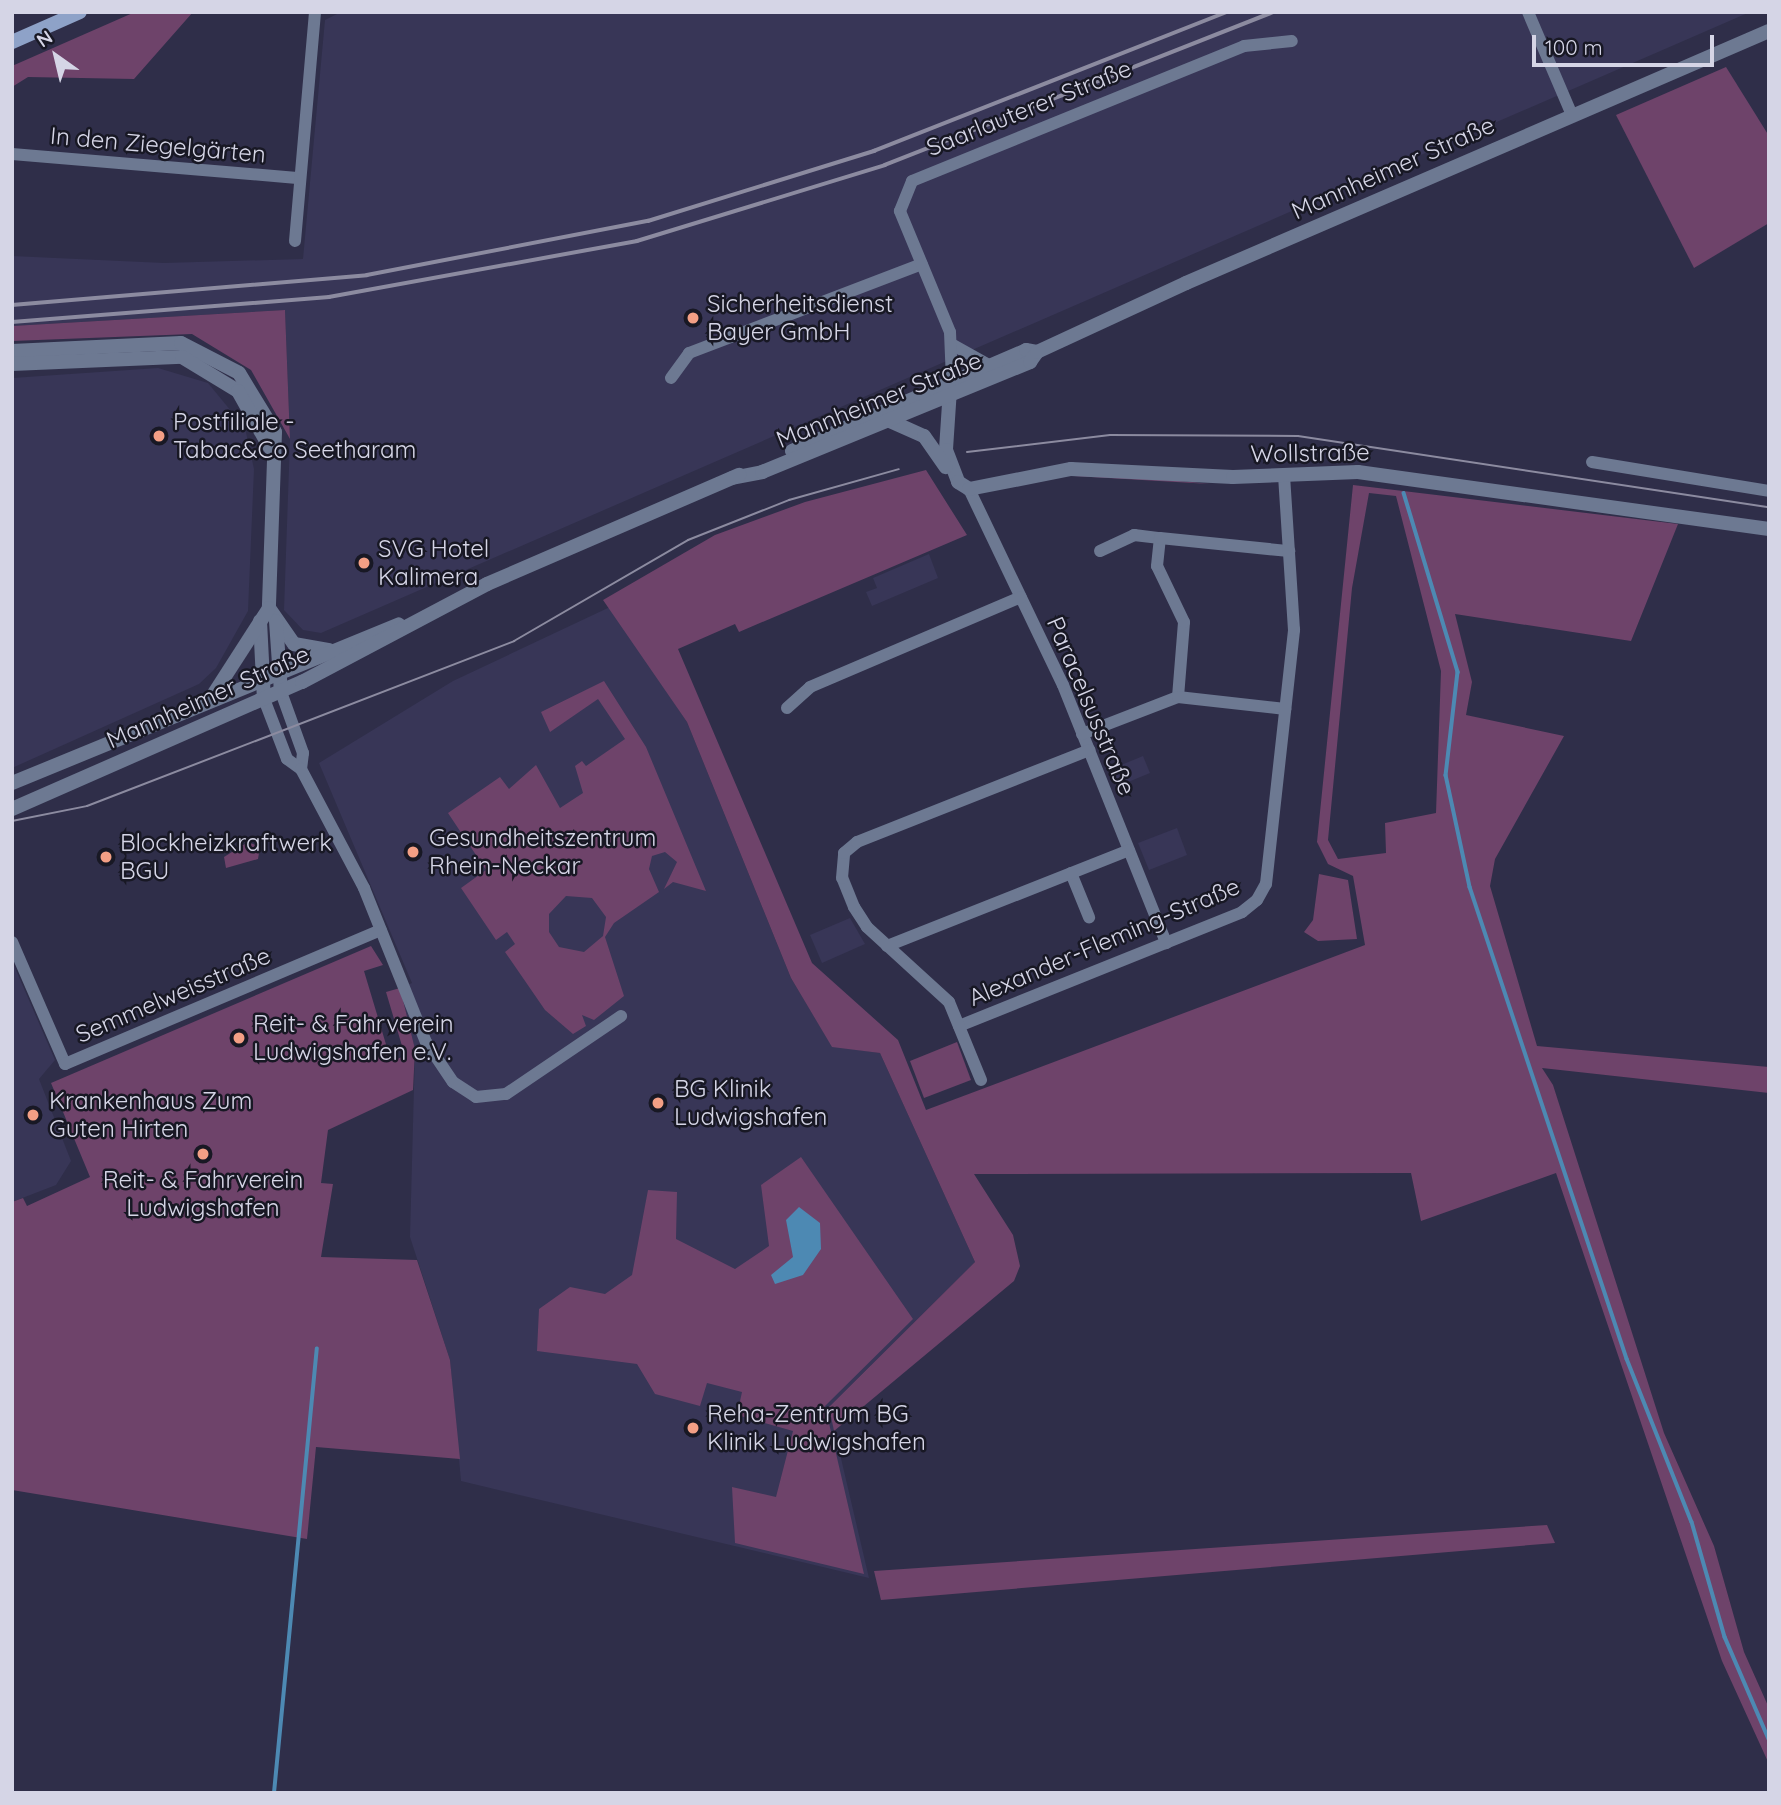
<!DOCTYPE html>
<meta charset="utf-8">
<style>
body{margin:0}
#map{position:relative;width:1781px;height:1805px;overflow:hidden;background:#2f2e49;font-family:Quicksand,sans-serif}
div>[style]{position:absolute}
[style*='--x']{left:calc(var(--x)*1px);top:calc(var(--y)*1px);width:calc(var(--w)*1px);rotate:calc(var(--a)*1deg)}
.built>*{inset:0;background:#383657}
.green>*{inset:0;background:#6e436a}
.water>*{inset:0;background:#4d89b3}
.stream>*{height:3.5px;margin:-1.75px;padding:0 1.75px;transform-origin:1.75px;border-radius:1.75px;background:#4d89b3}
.minor>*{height:12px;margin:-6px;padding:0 6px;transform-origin:6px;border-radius:6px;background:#6d7992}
.tertiary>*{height:14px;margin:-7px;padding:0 7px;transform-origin:7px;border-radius:7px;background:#6d7992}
.secondary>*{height:14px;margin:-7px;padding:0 7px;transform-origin:7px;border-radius:7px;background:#8ea2c8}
.tram>*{height:2px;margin:-1px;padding:0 1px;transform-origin:1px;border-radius:1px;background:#8c8ba0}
.rail>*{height:3.5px;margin:-1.75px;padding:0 1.75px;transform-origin:1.75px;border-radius:1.75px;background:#8c8ba0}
.dots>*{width:19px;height:19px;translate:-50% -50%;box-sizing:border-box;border:4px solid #181824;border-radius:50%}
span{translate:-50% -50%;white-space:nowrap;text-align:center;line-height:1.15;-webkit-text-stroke:5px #181824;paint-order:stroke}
.street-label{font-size:24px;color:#d5d5e6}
.poi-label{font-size:24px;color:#d5d5e6}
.left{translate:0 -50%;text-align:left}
.frame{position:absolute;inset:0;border:14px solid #d5d5e6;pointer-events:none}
.north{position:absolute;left:21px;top:21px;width:70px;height:70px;-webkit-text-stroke:5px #181824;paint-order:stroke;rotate:326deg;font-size:19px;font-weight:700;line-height:28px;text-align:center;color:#d5d5e6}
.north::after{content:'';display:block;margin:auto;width:24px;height:32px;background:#d5d5e6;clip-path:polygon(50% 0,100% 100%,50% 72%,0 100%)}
.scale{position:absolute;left:1532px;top:35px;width:182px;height:32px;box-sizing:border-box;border:4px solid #d5d5e6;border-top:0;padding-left:9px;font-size:21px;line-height:24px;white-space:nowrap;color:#d5d5e6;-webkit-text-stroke:5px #181824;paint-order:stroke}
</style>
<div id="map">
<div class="built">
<i style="clip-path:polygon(341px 12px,1750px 12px,321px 633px,303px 630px,284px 610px,290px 439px,285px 310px,12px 326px,12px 256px,164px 263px,303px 259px,325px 20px)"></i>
<i style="clip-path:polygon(158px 368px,208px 383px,245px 428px,254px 469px,248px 611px,216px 668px,199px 684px,12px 768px,12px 378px)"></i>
<i style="clip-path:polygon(929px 554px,938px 578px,872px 606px,866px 592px,877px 588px,873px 578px)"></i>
<i style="clip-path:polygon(610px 607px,687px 722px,791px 978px,832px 1046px,880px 1053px,975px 1262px,829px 1407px,869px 1578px,461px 1481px,450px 1360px,410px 1237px,415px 1049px,400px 988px,412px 983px,319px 763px,453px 681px)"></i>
<i style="clip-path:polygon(1143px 756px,1150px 773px,1116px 787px,1109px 770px)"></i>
<i style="clip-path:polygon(1177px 828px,1187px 855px,1149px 870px,1138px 843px)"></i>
<i style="clip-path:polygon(850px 918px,865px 944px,822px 963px,810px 935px)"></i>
<i style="clip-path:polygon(12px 961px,55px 1060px,39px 1079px,71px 1161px,56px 1185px,12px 1202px)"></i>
</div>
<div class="green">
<i style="clip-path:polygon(135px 12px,193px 12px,134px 79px,28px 77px,12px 87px,12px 66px)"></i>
<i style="clip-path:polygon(1726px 67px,1769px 136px,1769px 223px,1694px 268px,1616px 115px)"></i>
<i style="clip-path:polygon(285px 310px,290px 439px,251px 370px,192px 334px,12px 341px,12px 326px)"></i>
<i style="clip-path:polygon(evenodd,926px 470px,967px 535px,739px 632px,735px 624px,678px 649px,812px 963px,898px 1040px,926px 1110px,1365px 945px,1353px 876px,1328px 864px,1317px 842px,1353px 485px,1678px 524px,1631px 641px,1455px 614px,1472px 682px,1466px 715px,1564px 736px,1495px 859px,1490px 886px,1537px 1046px,1769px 1067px,1769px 1093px,1542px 1068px,1553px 1085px,1664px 1433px,1714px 1546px,1744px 1652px,1769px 1708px,1769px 1764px,1722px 1661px,1556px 1173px,1421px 1221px,1411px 1173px,974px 1174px,1013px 1235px,1020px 1266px,1014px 1281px,834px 1431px,829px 1407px,975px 1262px,880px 1053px,832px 1047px,791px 978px,687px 722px,603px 600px,715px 535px,805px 502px,926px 470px,1369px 493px,1396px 496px,1441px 671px,1436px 813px,1385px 823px,1386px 853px,1338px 859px,1328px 840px,1352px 588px,1369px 493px)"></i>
<i style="clip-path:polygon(1108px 474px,1210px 484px,1074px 476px)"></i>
<i style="clip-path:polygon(evenodd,604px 681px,646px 747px,706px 891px,673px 882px,664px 889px,677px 862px,665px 852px,652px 856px,649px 869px,659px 892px,614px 923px,605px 937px,624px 996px,594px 1020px,582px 1015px,586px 1026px,573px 1034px,545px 1010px,505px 952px,515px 944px,507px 932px,496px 940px,461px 888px,486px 870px,448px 813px,500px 777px,509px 789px,536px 765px,560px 808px,583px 793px,575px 766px,582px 761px,586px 766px,625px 739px,598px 699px,550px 732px,541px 712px,604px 681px,566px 896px,592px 898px,606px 917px,603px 936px,584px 952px,559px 947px,549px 932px,549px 914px,566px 896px)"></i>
<i style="clip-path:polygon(248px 842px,260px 847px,258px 859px,226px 868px,224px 857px)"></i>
<i style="clip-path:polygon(1319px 874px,1348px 880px,1357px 939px,1318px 941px,1304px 932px,1313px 920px)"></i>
<i style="clip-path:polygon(371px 946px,383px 965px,364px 971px,391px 1061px,405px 1056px,386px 992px,400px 988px,415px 1049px,413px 1090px,328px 1130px,321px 1183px,333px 1184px,321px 1257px,417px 1260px,450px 1360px,460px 1459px,316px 1447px,307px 1539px,12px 1490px,12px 1202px,23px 1198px,27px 1206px,90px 1177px,51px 1083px)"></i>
<i style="clip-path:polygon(957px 1042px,971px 1080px,924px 1098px,910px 1061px)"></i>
<i style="clip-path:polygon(801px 1157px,913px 1319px,825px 1406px,864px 1574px,735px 1543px,732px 1487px,776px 1497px,793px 1431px,737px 1415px,742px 1392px,707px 1383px,700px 1406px,655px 1394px,637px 1364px,537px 1351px,539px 1309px,570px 1287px,605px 1294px,632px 1275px,648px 1190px,677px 1192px,676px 1239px,735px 1269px,769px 1246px,761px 1185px)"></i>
<i style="clip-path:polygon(1547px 1525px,1555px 1543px,881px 1600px,874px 1571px)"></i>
</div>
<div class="water">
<i style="clip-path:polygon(799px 1207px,820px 1223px,821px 1249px,803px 1275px,775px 1284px,771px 1275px,793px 1257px,786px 1220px)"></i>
</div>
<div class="stream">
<i style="--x:1404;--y:493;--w:187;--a:73.2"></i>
<i style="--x:1458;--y:672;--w:104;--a:96.6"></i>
<i style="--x:1446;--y:775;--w:115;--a:77.9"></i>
<i style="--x:1470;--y:887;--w:497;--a:71.6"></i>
<i style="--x:1627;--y:1359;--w:175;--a:68.3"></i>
<i style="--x:1692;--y:1522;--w:120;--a:74"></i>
<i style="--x:1725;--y:1637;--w:111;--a:66.7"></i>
<i style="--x:274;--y:1793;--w:446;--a:-84.5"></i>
</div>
<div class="minor">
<i style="--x:1528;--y:12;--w:112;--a:66.9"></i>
<i style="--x:12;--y:154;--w:289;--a:4.8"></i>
<i style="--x:295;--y:241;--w:230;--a:-85"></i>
<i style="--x:953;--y:345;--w:41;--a:29.1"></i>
<i style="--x:671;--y:378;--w:31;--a:-54"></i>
<i style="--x:689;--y:353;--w:249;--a:-20.9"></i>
<i style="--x:952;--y:380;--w:48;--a:-92.4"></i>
<i style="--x:950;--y:332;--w:131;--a:-112.5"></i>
<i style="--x:900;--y:211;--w:32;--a:-68"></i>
<i style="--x:912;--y:181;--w:358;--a:-22.1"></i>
<i style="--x:1244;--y:46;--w:48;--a:-5.9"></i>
<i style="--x:1592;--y:462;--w:179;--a:9.3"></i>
<i style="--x:969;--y:489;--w:217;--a:64.4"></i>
<i style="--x:1063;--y:685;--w:278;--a:68.2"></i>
<i style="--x:1100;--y:551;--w:38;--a:-25"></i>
<i style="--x:1134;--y:535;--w:26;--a:7"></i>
<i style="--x:281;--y:692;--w:65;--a:70.2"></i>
<i style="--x:303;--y:753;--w:16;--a:97"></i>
<i style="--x:1178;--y:697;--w:75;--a:-85.4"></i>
<i style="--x:1184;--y:622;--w:62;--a:-115.7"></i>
<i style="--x:1157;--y:566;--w:28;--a:-84"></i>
<i style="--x:1160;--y:538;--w:130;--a:5.8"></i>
<i style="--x:264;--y:699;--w:64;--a:69"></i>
<i style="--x:287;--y:759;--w:17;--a:36"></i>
<i style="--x:301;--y:769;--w:135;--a:62.1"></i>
<i style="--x:364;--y:888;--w:166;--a:68.1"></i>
<i style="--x:426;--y:1042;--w:48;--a:56"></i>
<i style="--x:453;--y:1082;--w:27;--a:33"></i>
<i style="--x:476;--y:1097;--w:30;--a:-6"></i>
<i style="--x:506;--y:1094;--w:139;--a:-34.1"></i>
<i style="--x:787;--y:708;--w:31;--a:-42"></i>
<i style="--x:810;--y:687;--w:229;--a:-23.1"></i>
<i style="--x:1082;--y:734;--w:103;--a:-21.1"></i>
<i style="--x:1178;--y:697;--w:108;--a:6.4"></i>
<i style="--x:1071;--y:873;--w:48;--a:67.8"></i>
<i style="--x:12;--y:942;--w:133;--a:66.5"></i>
<i style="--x:65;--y:1064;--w:343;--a:-23"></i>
<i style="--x:887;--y:946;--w:260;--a:-21.6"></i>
<i style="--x:959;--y:1026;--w:305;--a:-21.9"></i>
<i style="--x:1242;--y:912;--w:19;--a:-39"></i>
<i style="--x:1257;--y:900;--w:18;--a:-61"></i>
<i style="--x:1266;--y:884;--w:256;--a:-83.7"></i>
<i style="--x:1294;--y:630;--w:154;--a:-93.7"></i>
<i style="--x:981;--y:1080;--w:84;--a:-112.3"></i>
<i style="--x:949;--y:1002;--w:111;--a:-137.6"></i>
<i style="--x:867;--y:927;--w:24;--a:-123"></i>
<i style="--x:854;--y:907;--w:31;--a:-112"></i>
<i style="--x:842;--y:878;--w:25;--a:-85"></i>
<i style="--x:844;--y:853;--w:17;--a:-40"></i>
<i style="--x:857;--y:842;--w:250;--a:-21.6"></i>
</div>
<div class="tertiary">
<i style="--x:12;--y:351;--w:169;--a:-2.7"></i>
<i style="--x:181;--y:343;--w:65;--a:27.3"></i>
<i style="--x:239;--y:373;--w:69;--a:58.6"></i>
<i style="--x:275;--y:432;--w:176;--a:92"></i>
<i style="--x:269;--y:608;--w:44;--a:55.2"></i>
<i style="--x:294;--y:644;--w:36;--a:10"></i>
<i style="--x:12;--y:364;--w:170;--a:-2.4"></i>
<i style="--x:182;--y:357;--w:66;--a:31.3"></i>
<i style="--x:238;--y:391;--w:65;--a:60.7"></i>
<i style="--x:950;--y:389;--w:61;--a:93.8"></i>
<i style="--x:946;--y:450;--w:34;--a:69"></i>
<i style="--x:958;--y:482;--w:13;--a:32"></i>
<i style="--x:969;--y:489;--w:104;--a:-11.1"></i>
<i style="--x:1071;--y:469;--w:162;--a:2.8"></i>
<i style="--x:1233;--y:477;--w:125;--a:-2.3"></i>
<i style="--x:1358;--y:472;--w:415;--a:7.9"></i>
<i style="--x:890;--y:421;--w:37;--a:24"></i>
<i style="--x:924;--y:436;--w:38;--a:55"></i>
<i style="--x:792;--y:451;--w:255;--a:-23.3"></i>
<i style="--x:1026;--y:350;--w:11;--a:10"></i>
<i style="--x:732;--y:478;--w:31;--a:-11"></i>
<i style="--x:762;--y:472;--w:290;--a:-22.3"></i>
<i style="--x:1030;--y:362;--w:12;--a:-55"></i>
<i style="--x:1037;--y:352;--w:164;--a:-24.8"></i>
<i style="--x:1186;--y:283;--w:635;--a:-23.38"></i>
<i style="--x:260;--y:621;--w:78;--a:87.1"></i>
<i style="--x:276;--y:621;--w:71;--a:86"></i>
<i style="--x:213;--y:695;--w:103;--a:-57.2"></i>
<i style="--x:12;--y:783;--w:418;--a:-22.3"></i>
<i style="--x:12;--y:809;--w:317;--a:-23.7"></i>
<i style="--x:302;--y:682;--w:209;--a:-27.9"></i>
<i style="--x:487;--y:584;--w:275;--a:-23.4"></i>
</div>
<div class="secondary">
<i style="--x:12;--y:42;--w:74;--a:-23.8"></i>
</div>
<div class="tram">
<i style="--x:967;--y:452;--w:144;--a:-6.8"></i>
<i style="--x:1110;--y:435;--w:188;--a:0.3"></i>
<i style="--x:1298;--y:436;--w:476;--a:8.6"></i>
<i style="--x:12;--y:821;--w:76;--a:-11.3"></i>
<i style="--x:87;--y:806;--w:458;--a:-21.1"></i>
<i style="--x:514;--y:641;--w:201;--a:-30.1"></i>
<i style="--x:688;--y:540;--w:109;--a:-21.6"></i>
<i style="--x:789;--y:500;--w:114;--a:-15.7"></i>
</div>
<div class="rail">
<i style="--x:12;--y:305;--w:356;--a:-4.8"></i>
<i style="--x:367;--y:275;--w:286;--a:-10.9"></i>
<i style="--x:648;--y:221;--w:237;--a:-17.2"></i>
<i style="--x:874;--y:151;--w:378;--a:-21.5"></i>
<i style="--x:12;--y:322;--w:318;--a:-4.5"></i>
<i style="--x:329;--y:297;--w:313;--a:-10.3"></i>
<i style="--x:637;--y:241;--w:259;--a:-17"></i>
<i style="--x:885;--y:165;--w:417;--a:-21.5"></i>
</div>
<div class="dots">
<i style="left:693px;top:318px;background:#f39f85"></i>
<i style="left:159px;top:436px;background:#f39f85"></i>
<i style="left:364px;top:563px;background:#f39f85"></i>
<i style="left:413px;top:852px;background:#f39f85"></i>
<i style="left:106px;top:857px;background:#f39f85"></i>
<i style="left:239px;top:1038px;background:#f39f85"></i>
<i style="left:658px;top:1103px;background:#f39f85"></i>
<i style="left:33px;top:1115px;background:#f39f85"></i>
<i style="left:203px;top:1154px;background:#f39f85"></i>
<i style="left:693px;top:1428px;background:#f39f85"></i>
</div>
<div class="street-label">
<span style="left:1029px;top:108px;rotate:-22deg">Saarlauterer Straße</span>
<span style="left:158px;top:145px;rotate:5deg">In den Ziegelgärten</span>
<span style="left:1393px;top:168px;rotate:-24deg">Mannheimer Straße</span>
<span style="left:879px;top:400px;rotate:-22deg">Mannheimer Straße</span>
<span style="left:1310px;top:453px;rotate:-1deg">Wollstraße</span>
<span style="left:208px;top:697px;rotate:-24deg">Mannheimer Straße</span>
<span style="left:1091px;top:706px;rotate:67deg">Paracelsusstraße</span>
<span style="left:1104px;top:942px;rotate:-23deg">Alexander-Fleming-Straße</span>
<span style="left:173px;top:995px;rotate:-23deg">Semmelweisstraße</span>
</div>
<div class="poi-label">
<span class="left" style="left:707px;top:318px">Sicherheitsdienst<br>Bayer GmbH</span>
<span class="left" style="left:173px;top:436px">Postfiliale -<br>Tabac&amp;Co Seetharam</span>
<span class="left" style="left:378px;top:563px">SVG Hotel<br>Kalimera</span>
<span class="left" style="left:429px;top:852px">Gesundheitszentrum<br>Rhein-Neckar</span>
<span class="left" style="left:120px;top:857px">Blockheizkraftwerk<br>BGU</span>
<span class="left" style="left:253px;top:1038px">Reit- &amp; Fahrverein<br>Ludwigshafen e.V.</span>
<span class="left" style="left:674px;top:1103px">BG Klinik<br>Ludwigshafen</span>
<span class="left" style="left:49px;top:1115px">Krankenhaus Zum<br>Guten Hirten</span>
<span style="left:203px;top:1194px">Reit- &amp; Fahrverein<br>Ludwigshafen</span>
<span class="left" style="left:707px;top:1428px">Reha-Zentrum BG<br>Klinik Ludwigshafen</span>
</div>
<div class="frame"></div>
<div class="north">N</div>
<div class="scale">100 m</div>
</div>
